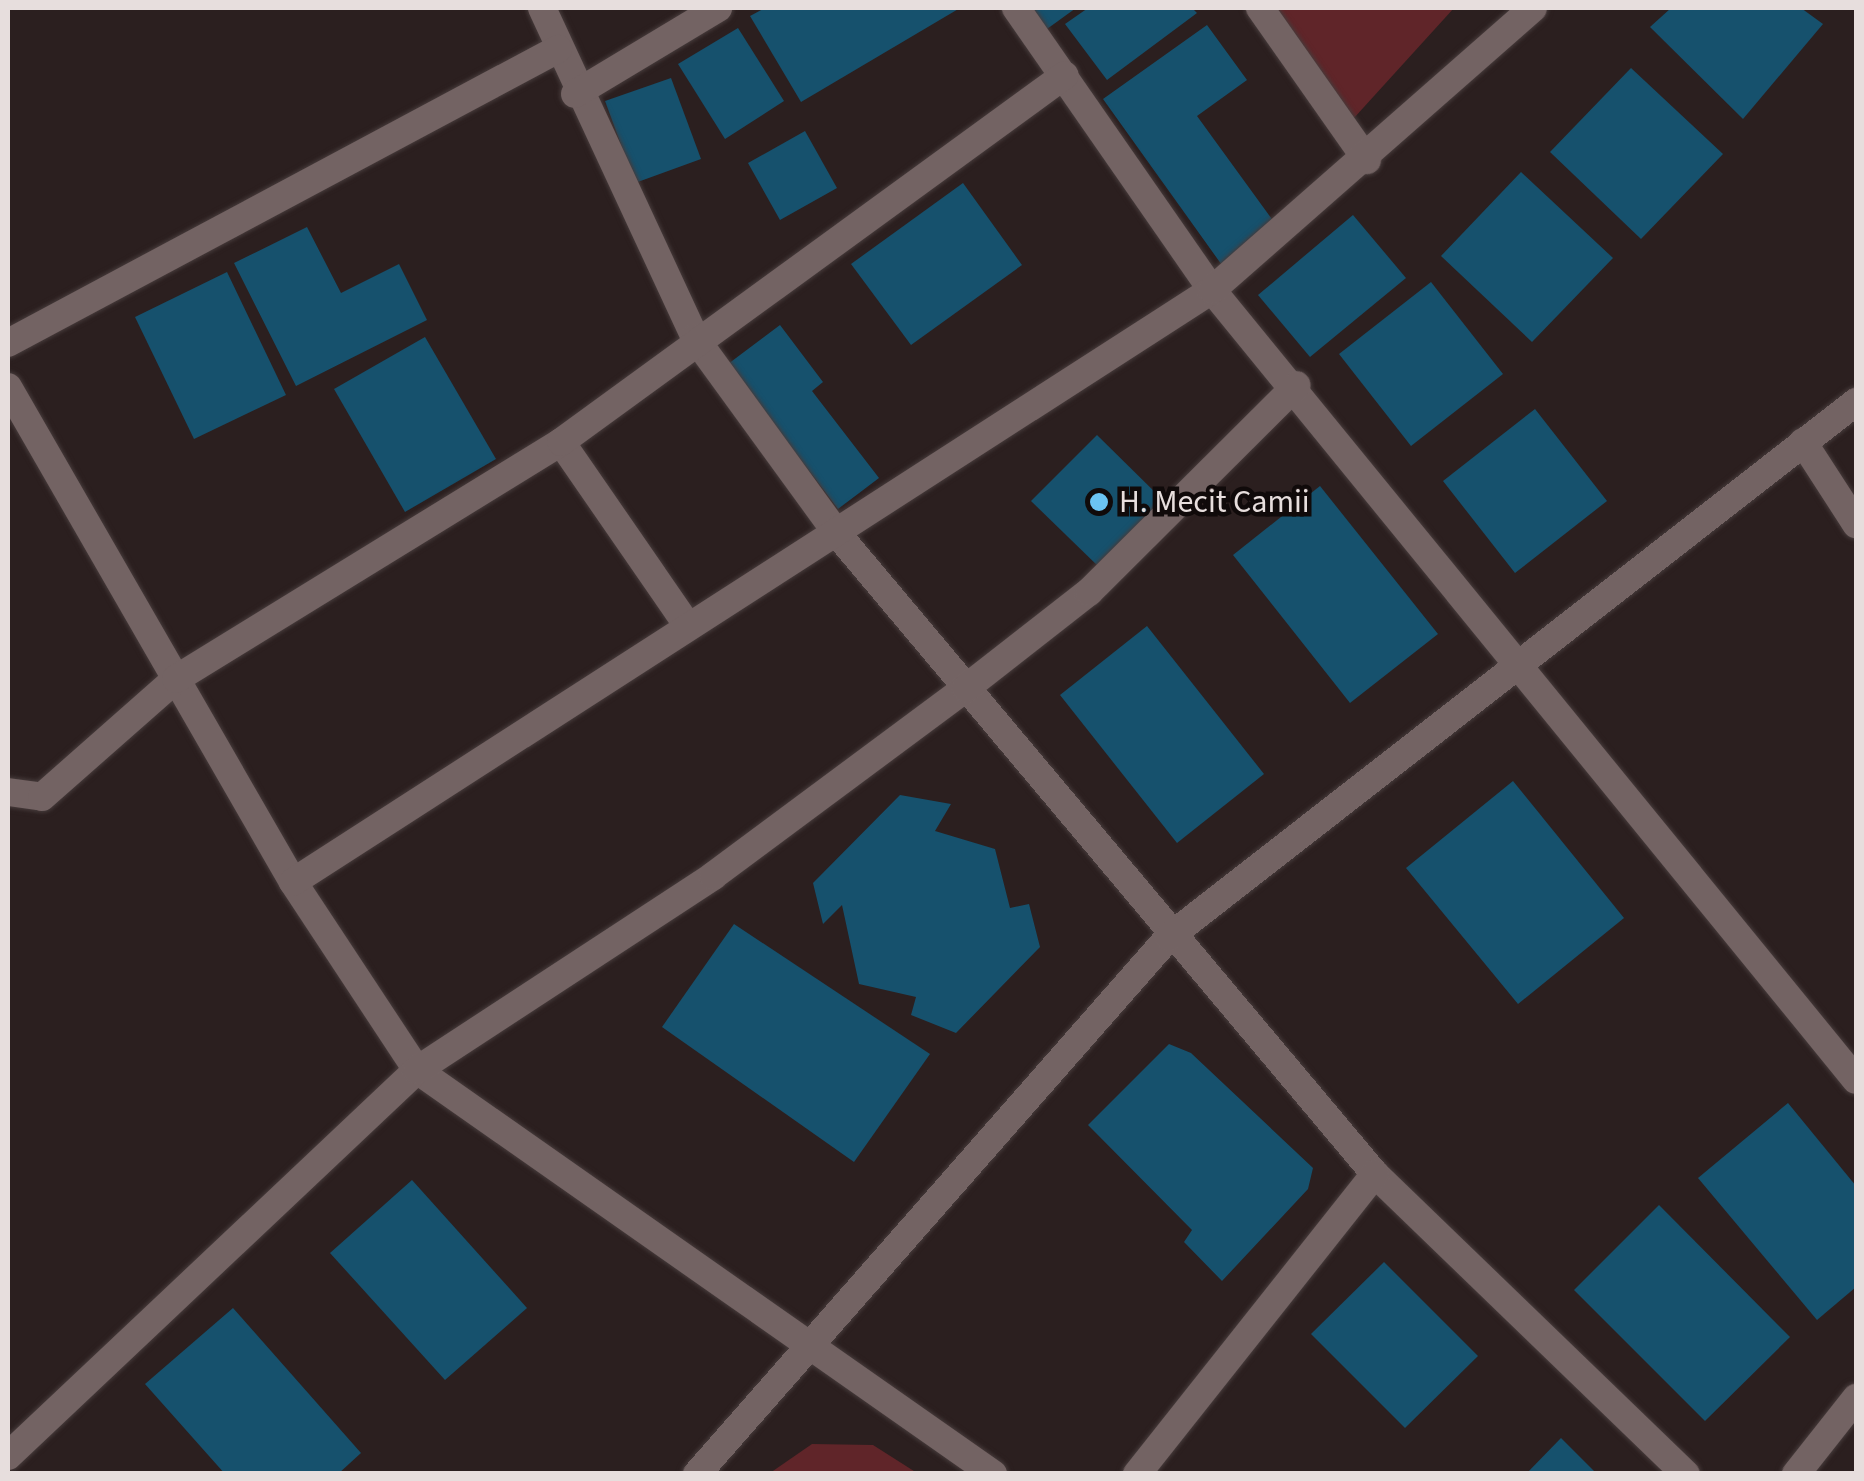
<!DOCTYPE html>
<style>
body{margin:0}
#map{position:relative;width:1864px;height:1481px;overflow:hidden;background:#2b1f1f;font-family:"Source Sans 3",sans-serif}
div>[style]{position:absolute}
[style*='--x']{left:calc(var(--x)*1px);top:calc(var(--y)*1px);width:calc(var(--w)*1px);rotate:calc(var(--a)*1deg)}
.green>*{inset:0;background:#602529}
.building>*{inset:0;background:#16516d}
.roads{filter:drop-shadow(0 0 2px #463b3b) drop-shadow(0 0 2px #463b3b)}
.street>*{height:28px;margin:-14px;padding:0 14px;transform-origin:14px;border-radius:14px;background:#736363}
.dots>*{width:28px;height:28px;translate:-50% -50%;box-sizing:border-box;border:5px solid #100a0a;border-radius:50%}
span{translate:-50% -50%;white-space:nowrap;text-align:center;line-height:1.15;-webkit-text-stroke:9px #100a0a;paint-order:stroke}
.poi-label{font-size:32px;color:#e7dedd}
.left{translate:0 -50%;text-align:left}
.frame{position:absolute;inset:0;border:10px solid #e7dedd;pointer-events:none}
</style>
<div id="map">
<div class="green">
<i style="clip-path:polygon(1277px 8px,1454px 8px,1354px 118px)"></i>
<i style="clip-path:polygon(812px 1444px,873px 1445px,917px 1473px,770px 1473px)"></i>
</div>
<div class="building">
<i style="clip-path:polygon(765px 8px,960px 8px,801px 102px,750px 16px)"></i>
<i style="clip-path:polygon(1031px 8px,1076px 8px,1047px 29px)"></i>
<i style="clip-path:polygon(1088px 8px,1192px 8px,1197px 13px,1107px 80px,1065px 24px)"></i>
<i style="clip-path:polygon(1671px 8px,1801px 8px,1823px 24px,1743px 119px,1650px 27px)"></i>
<i style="clip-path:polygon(1207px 25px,1247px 80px,1197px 116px,1279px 229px,1224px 268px,1103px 99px)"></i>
<i style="clip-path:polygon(738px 28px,784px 101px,725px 139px,678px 64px)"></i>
<i style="clip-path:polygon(1631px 68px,1723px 154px,1641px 239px,1550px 152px)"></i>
<i style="clip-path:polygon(671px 78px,701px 159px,635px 183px,605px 101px)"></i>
<i style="clip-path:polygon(805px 131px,837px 188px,780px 220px,748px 163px)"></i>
<i style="clip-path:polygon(1521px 172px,1613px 258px,1532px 342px,1441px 256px)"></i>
<i style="clip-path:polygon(963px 183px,1022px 265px,911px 345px,851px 264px)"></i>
<i style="clip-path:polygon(1353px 215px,1406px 278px,1310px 357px,1258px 295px)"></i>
<i style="clip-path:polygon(307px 227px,341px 293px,399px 264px,427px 320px,296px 386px,234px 263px)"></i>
<i style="clip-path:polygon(227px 272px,286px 395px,194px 439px,135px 317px)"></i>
<i style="clip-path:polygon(1431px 282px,1503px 374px,1411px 446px,1339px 354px)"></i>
<i style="clip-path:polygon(780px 325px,823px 382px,812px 391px,879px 478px,838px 509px,728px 364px)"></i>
<i style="clip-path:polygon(425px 337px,496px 459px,405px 512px,334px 389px)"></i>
<i style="clip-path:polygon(1535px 409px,1607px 501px,1515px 573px,1443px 481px)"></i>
<i style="clip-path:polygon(1097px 435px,1166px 503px,1101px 569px,1031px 501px)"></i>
<i style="clip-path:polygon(1320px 486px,1438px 634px,1350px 703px,1233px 555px)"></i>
<i style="clip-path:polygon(1147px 626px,1264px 774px,1177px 843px,1060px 695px)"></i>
<i style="clip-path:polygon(1513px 781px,1624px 918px,1518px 1004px,1406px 868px)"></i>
<i style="clip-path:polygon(900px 795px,951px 804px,935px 831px,995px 849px,1010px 908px,1029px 904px,1040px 947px,956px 1033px,911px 1015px,916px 997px,859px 984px,842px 905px,823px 924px,813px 883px)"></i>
<i style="clip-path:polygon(734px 924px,930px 1054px,854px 1162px,662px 1027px)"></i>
<i style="clip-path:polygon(1169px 1044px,1191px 1053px,1313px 1168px,1308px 1189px,1222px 1281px,1184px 1242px,1192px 1230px,1088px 1125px)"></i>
<i style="clip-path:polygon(1788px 1103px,1856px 1186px,1856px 1287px,1817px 1320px,1698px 1178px)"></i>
<i style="clip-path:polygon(412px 1180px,527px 1308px,445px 1380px,330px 1253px)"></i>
<i style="clip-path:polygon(1659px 1205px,1790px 1337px,1705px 1421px,1574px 1290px)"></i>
<i style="clip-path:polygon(1384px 1262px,1478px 1356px,1405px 1428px,1311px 1334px)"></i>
<i style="clip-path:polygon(233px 1308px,361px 1453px,338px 1474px,225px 1474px,145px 1384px)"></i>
<i style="clip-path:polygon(1561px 1438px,1597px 1474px,1526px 1474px)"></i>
</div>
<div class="roads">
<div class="street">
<i style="--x:542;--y:8;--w:364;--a:65.1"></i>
<i style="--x:695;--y:338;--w:238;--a:54"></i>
<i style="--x:835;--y:531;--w:840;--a:49.98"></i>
<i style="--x:1375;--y:1174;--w:432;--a:44"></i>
<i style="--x:1016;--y:8;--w:343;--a:55.2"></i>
<i style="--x:1212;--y:290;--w:1019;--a:50.81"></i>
<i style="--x:1260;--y:8;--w:186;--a:54.9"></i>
<i style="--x:575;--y:94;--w:167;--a:-31"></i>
<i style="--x:8;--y:343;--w:624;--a:-28.13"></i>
<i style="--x:8;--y:387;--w:571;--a:60.07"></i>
<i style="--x:293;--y:882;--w:225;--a:56.6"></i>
<i style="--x:417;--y:1070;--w:704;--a:35.05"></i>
<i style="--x:561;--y:442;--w:224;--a:55.4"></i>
<i style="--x:1803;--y:442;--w:98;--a:57.1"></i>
<i style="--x:8;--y:792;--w:34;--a:8"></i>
<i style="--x:42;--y:797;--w:179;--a:-41.4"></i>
<i style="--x:176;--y:679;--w:452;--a:-31.6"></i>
<i style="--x:561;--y:442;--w:623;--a:-36.06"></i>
<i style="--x:293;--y:882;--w:1093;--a:-32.79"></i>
<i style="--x:1212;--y:290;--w:427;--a:-41.3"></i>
<i style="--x:8;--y:1456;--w:562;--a:-43.34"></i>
<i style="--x:417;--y:1070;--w:354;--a:-33.2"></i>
<i style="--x:713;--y:876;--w:315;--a:-36.6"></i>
<i style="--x:966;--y:688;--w:156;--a:-38"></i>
<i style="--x:1089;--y:592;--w:293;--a:-44.9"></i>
<i style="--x:697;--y:1474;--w:715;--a:-48.69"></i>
<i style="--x:1169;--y:937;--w:871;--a:-37.91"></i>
<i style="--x:1137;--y:1474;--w:383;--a:-51.6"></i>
<i style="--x:1796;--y:1474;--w:97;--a:-51.7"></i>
</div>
</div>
<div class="dots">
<i style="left:1099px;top:502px;background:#6bc3f2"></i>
</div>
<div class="poi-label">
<span class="left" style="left:1119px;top:502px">H. Mecit Camii</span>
</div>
<div class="frame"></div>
</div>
